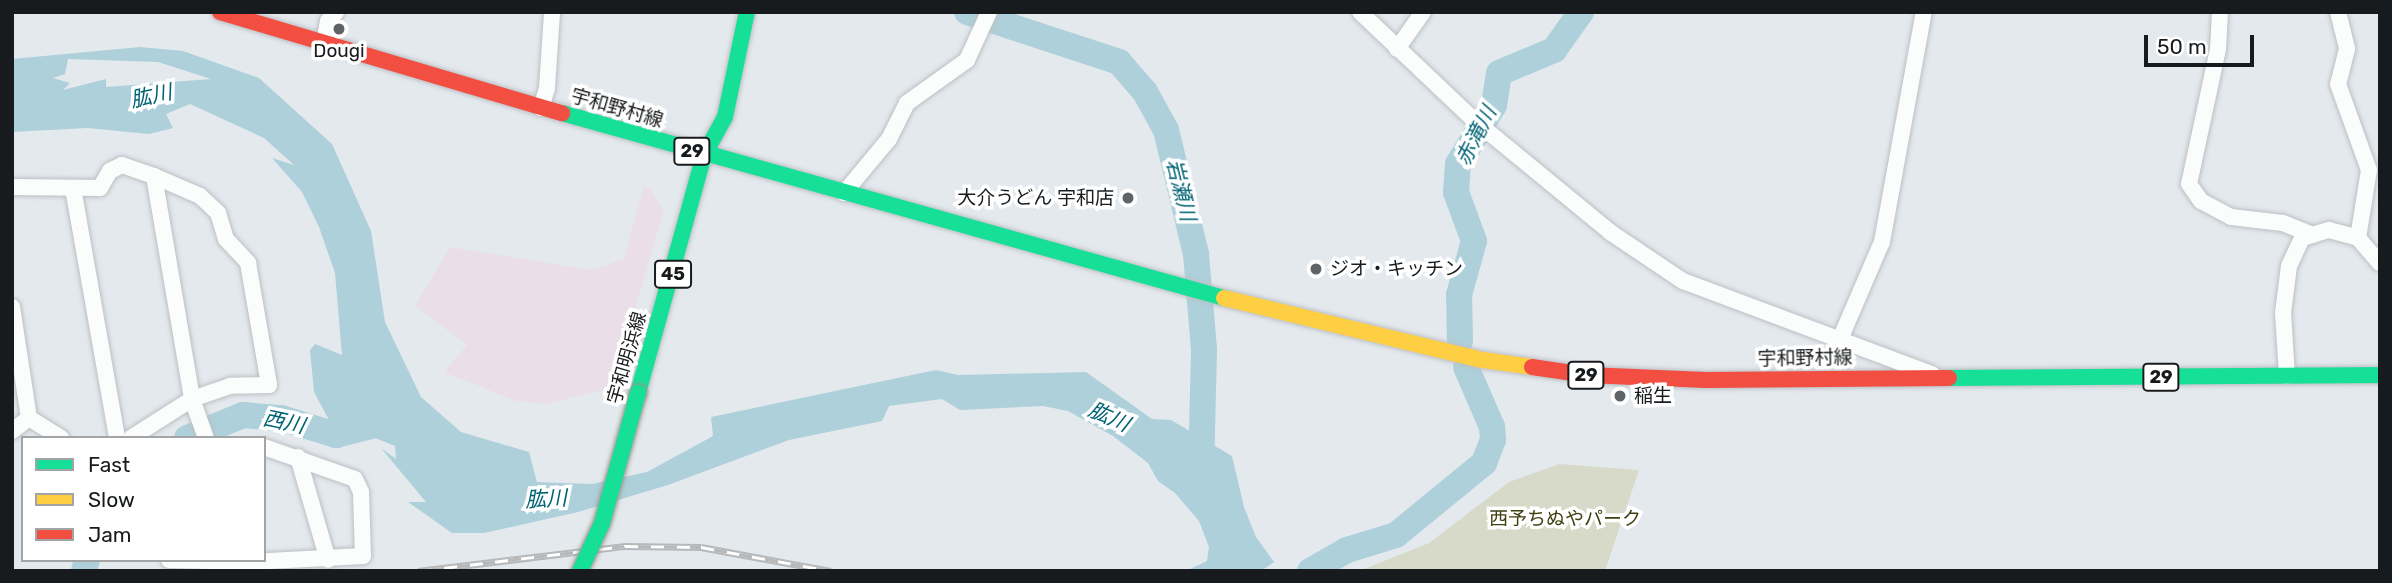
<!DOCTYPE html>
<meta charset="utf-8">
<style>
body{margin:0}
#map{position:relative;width:2392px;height:583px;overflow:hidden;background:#e4e9ee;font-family:Rubik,"Noto Sans JP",sans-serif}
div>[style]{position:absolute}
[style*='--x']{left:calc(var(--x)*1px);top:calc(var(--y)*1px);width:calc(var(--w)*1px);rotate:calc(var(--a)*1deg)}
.industrial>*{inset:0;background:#eadfe8}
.green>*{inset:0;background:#d7dac9}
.water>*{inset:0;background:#aed0da}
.river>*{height:26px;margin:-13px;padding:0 13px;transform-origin:13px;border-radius:13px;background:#aed0da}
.roads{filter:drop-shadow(0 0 2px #bcc0c4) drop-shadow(0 0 2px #bcc0c4)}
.street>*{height:16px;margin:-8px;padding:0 8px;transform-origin:8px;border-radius:8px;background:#fbfcfc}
.fast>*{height:16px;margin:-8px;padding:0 8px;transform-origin:8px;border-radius:8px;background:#16e098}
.slow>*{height:16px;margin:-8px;padding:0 8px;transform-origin:8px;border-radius:8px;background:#ffcf43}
.jam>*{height:16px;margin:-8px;padding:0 8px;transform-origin:8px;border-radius:8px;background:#f24e42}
.rail>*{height:7px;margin-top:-3.5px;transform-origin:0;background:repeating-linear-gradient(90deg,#fff 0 13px,#b7b8b9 0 26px);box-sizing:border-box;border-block:2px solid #b7b8b9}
.bridges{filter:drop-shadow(0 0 2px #99988f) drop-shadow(0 0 2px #99988f)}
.fast-bridge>*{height:16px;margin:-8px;padding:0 8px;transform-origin:8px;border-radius:8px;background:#16e098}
.dots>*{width:19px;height:19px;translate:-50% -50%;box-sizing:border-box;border:4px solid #fff;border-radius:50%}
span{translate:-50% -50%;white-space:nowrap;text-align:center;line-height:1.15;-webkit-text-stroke:7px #fff;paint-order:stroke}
.shield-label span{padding:2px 5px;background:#fff;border:2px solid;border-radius:5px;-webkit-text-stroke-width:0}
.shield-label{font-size:18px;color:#181b1d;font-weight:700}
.poi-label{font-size:19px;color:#181b1d}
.right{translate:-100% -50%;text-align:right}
.left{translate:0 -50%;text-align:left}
.street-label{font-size:19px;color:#181b1d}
.park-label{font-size:19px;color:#404113}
.water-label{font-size:21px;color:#006374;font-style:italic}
.frame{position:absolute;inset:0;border:14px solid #181b1d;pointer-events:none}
.legend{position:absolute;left:21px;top:436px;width:245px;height:126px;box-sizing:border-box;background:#fff;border:2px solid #a3a4a5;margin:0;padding:9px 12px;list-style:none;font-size:21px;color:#181b1d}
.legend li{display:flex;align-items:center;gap:14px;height:35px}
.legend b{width:35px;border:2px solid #a3a4a5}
.scale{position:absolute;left:2144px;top:35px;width:110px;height:32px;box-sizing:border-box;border:4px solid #181b1d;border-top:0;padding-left:9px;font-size:21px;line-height:24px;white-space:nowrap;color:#181b1d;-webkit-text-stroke:5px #fff;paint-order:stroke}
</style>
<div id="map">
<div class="industrial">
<i style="clip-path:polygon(643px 188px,650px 188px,664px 211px,611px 388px,547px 404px,516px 401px,444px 372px,467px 345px,415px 306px,450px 247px,590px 270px,624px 259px)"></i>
</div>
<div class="green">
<i style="clip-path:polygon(1559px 464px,1639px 470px,1605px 571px,1359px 571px,1429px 543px,1509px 482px)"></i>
</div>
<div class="water">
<i style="clip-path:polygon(evenodd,140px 47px,183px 51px,259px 78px,332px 144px,371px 231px,385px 322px,421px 397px,461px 432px,529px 452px,537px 482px,592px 484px,647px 472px,713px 436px,711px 417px,936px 370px,958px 375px,1086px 372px,1152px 419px,1171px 420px,1232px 456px,1244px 507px,1256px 537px,1274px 562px,1261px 571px,1186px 571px,1207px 561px,1209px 547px,1199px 521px,1175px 493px,1158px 481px,1148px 463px,1113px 436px,1068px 411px,1043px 406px,960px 410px,942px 399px,889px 406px,882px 421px,789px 440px,668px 485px,578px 512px,484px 533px,452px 533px,408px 502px,426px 502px,381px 448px,396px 459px,395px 446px,365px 434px,348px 437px,329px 420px,314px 392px,310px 350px,315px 344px,342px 355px,335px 273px,319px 227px,302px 192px,272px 158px,294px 165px,264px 138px,190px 104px,166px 114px,173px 128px,149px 134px,87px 128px,12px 132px,12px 59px,140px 47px,68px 59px,158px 62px,211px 79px,106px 87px,106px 79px,63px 90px,70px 83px,53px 78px,65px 74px,68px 59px)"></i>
</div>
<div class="river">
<i style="--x:967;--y:12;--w:160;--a:18.2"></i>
<i style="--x:1119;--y:62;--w:40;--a:49"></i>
<i style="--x:1145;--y:92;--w:43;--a:61.1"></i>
<i style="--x:1166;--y:130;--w:128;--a:76.4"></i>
<i style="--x:1196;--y:254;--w:96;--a:85.2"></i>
<i style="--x:1204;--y:350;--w:123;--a:91.4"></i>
<i style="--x:1460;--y:341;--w:46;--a:-91.2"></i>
<i style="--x:1459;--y:295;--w:56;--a:-74.5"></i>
<i style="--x:1474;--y:241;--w:52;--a:-110.2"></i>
<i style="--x:1456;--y:192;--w:28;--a:-86"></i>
<i style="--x:1458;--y:164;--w:69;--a:-58.6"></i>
<i style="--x:1494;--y:105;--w:32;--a:-81"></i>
<i style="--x:1499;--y:73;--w:60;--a:-22.7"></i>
<i style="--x:1554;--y:50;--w:47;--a:-54.6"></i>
<i style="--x:187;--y:438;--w:61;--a:-22.3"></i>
<i style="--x:243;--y:415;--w:38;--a:5"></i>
<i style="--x:281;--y:418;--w:58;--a:17.2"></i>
<i style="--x:336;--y:435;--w:44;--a:-14.3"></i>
<i style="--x:84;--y:571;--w:11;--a:-75"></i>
<i style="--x:1310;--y:571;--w:43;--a:-29.6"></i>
<i style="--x:1347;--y:550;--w:51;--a:-17"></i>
<i style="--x:1396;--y:535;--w:114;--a:-39.3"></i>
<i style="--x:1484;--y:463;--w:25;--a:-69"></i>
<i style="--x:1493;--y:440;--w:13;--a:-94"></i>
<i style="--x:1492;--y:427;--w:65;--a:-113.4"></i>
</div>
<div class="roads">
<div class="street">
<i style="--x:1360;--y:12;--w:158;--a:43.5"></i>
<i style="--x:1475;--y:121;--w:175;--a:39.4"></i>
<i style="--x:1610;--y:232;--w:88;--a:33.9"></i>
<i style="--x:1683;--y:281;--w:266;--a:20.5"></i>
<i style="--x:2220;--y:12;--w:37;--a:93"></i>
<i style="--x:2218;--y:49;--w:138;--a:102.1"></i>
<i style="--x:2189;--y:184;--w:21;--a:55"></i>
<i style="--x:2201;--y:201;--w:34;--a:28"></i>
<i style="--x:2231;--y:217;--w:52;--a:6.6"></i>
<i style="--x:2283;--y:223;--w:32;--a:22"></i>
<i style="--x:2338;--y:12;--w:38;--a:76"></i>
<i style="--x:2347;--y:49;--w:36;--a:104"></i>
<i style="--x:2338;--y:84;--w:91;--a:70.2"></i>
<i style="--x:2369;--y:170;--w:69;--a:99.2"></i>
<i style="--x:324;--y:42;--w:21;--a:-79"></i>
<i style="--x:328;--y:21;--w:12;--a:-48"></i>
<i style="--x:1397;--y:49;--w:45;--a:-54.9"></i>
<i style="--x:541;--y:108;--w:21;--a:-73"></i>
<i style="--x:547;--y:88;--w:76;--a:-86.2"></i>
<i style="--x:154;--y:176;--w:226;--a:80.3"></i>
<i style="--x:192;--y:399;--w:41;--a:70.3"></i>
<i style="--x:12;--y:187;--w:88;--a:0.7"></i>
<i style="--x:100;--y:188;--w:20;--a:-60"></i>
<i style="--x:110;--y:171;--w:13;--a:-27"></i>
<i style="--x:122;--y:165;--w:34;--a:19"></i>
<i style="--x:154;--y:176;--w:50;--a:23.5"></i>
<i style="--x:200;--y:196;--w:25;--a:43"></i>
<i style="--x:218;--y:213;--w:27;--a:73"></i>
<i style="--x:226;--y:239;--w:33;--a:47"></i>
<i style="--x:248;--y:263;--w:124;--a:80.2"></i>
<i style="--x:269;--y:385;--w:39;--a:179"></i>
<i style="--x:230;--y:386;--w:40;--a:161.1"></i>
<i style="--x:192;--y:399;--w:72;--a:147.4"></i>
<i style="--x:73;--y:188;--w:254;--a:80"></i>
<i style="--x:844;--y:193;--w:70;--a:-50.2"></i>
<i style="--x:889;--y:139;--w:40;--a:-63.4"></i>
<i style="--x:907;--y:103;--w:74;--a:-35.6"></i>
<i style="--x:967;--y:60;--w:53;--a:-65.4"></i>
<i style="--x:12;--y:307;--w:112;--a:81.3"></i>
<i style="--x:1841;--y:337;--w:103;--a:-66.7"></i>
<i style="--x:1882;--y:242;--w:234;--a:-79.7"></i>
<i style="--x:2287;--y:376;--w:63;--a:-93.6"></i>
<i style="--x:2283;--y:313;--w:47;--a:-82.7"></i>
<i style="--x:2289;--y:266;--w:31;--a:-65"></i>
<i style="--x:2302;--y:238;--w:28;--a:-17"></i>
<i style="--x:2329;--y:230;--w:30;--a:15"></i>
<i style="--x:2358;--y:238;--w:33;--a:49"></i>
<i style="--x:12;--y:431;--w:21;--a:-37"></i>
<i style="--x:29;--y:418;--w:38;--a:32"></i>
<i style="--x:298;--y:457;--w:107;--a:73.8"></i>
<i style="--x:169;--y:560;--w:81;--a:1.4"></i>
<i style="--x:250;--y:562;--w:113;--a:-3"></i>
<i style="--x:363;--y:556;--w:64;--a:-91.8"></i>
<i style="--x:361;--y:492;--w:14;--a:-115"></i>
<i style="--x:355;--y:479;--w:96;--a:-160.6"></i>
</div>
<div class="fast">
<i style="--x:562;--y:113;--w:687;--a:15.61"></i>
<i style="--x:704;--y:155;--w:43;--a:-61.1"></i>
<i style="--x:725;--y:117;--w:107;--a:-78.2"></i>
<i style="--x:1949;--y:378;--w:431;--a:-0.4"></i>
<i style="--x:638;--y:393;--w:247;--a:-74.5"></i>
</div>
<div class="slow">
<i style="--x:1224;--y:298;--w:266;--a:13.5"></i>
<i style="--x:1483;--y:360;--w:49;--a:8.1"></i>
</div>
<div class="jam">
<i style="--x:220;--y:12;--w:357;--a:16.5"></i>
<i style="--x:1532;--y:367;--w:56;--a:8.3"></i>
<i style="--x:1587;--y:375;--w:119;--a:2.4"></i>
<i style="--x:1706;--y:380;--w:243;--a:-0.5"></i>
</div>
</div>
<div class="rail">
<i style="--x:418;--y:571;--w:209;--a:-6.9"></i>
<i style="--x:625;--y:546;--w:76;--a:0.8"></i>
<i style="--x:701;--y:547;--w:132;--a:10.5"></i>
</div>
<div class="bridges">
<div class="fast-bridge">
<i style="--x:580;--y:571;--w:53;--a:-65.4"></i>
<i style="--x:602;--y:523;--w:135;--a:-74.5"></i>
</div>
</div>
<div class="dots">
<i style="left:339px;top:29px;background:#5f6366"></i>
<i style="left:1128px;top:198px;background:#5f6366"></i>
<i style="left:1316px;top:269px;background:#5f6366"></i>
<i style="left:1620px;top:396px;background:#5f6366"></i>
</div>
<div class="shield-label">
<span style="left:692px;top:151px">29</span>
<span style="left:673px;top:274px">45</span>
<span style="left:1586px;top:375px">29</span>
<span style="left:2161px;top:377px">29</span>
</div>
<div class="poi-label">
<span style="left:339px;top:51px">Dougi</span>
<span class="right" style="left:1114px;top:198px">大介うどん 宇和店</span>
<span class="left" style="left:1330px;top:269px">ジオ・キッチン</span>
<span class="left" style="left:1634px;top:396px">稲生</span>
</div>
<div class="street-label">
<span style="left:617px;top:108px;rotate:16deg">宇和野村線</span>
<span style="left:627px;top:358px;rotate:-74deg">宇和明浜線</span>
<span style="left:1805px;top:358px;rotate:-1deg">宇和野村線</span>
</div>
<div class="park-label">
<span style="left:1565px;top:519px">西予ちぬやパーク</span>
</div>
<div class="water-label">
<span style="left:151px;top:96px;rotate:-12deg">肱川</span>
<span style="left:1476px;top:136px;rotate:-63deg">赤滝川</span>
<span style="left:1181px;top:190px;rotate:76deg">岩瀬川</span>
<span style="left:1109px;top:417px;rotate:24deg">肱川</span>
<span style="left:284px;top:422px;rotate:12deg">西川</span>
<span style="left:546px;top:499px;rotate:-3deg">肱川</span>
</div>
<div class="frame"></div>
<ul class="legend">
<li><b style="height:9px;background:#16e098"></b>Fast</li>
<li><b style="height:9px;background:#ffcf43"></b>Slow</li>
<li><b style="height:9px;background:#f24e42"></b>Jam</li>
</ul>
<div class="scale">50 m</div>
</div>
